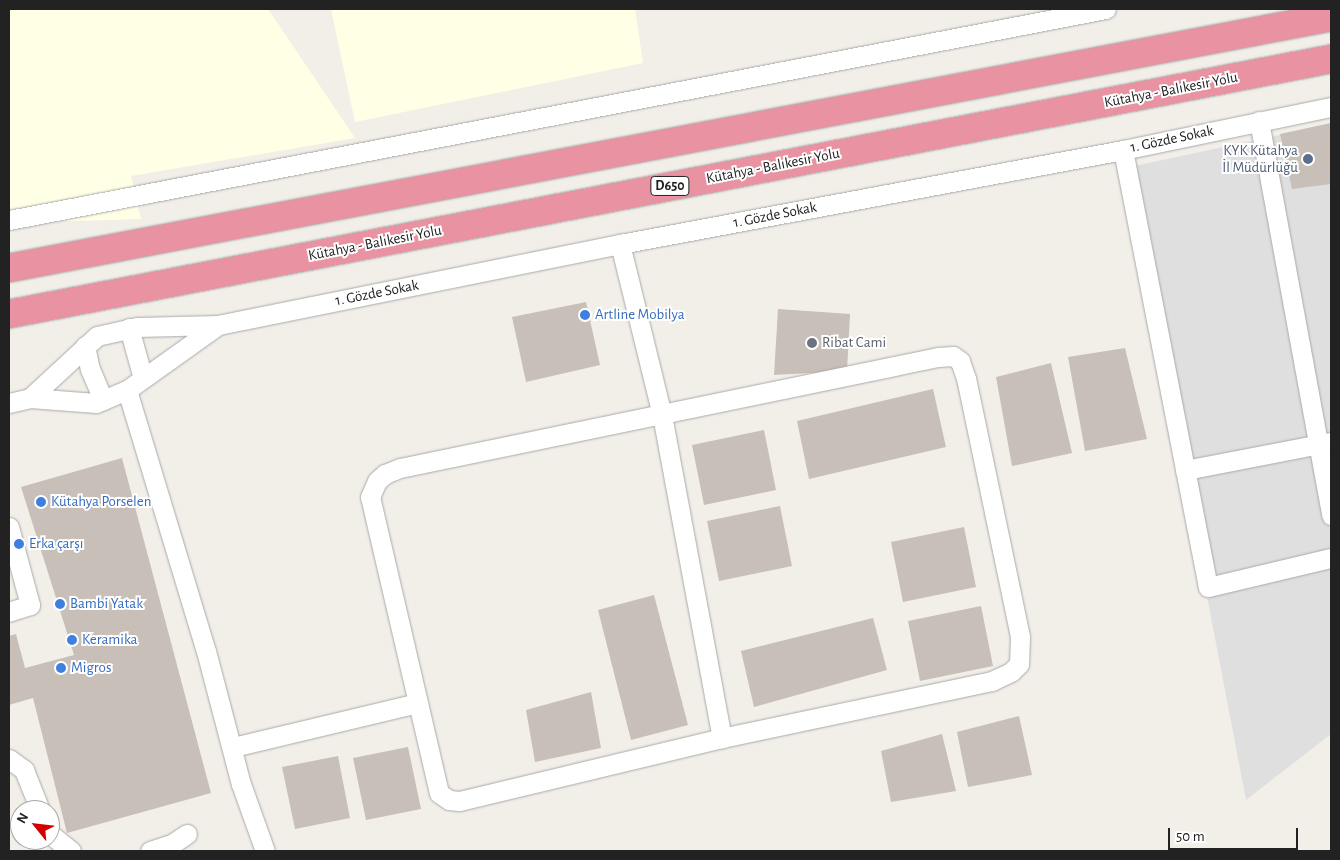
<!DOCTYPE html>
<meta charset="utf-8">
<style>
body{margin:0}
#map{position:relative;width:1340px;height:860px;overflow:hidden;background:#f2efe9;font-family:"Alegreya Sans",sans-serif}
div>[style]{position:absolute}
[style*='--x']{left:calc(var(--x)*1px);top:calc(var(--y)*1px);width:calc(var(--w)*1px);rotate:calc(var(--a)*1deg)}
.residential>*{inset:0;background:#e0dfdf}
.education>*{inset:0;background:#ffffe5}
.building>*{inset:0;background:#c7bfb8}
.roads{filter:drop-shadow(0 0 1px #a9a9a9) drop-shadow(0 0 1px #a9a9a9)}
.minor>*{height:19px;margin:-9.5px;padding:0 9.5px;transform-origin:9.5px;border-radius:9.5px;background:#fff}
.highway>*{height:28px;margin:-14px;padding:0 14px;transform-origin:14px;border-radius:14px;background:#e892a2}
.dots>*{width:14px;height:14px;translate:-50% -50%;box-sizing:border-box;border:2px solid #fff;border-radius:50%}
span{translate:-50% -50%;white-space:nowrap;text-align:center;line-height:1.15;-webkit-text-stroke:4px #fff;paint-order:stroke}
.shield-label span{padding:1px 4px;background:#fff;border:1px solid;border-radius:4px;-webkit-text-stroke-width:0}
.shield-label{font-size:14px;color:#222;font-weight:700}
.street-label{font-size:15px;color:#222}
.service-label{font-size:15px;color:#4e5e75}
.right{translate:-100% -50%;text-align:right}
.shop-label{font-size:15px;color:#366cbe}
.left{translate:0 -50%;text-align:left}
.worship-label{font-size:15px;color:#5b616d}
.frame{position:absolute;inset:0;border:10px solid #222;pointer-events:none}
.north{position:absolute;left:10px;top:800px;width:50px;height:50px;box-sizing:border-box;background:#fff;border:1px solid #a7a7a7;border-radius:50%;rotate:299deg;font-size:14px;font-weight:700;line-height:20px;text-align:center;color:#222}
.north::after{content:'';display:block;margin:auto;width:18px;height:22px;background:#d40000;clip-path:polygon(50% 0,100% 100%,50% 72%,0 100%)}
.scale{position:absolute;left:1168px;top:828px;width:130px;height:22px;box-sizing:border-box;border:2px solid #222;border-top:0;padding-left:6px;font-size:15px;line-height:18px;white-space:nowrap;color:#222;-webkit-text-stroke:4px #fff;paint-order:stroke}
</style>
<div id="map">
<div class="residential">
<i style="clip-path:polygon(1331px 124px,1331px 734px,1246px 800px,1125px 168px)"></i>
</div>
<div class="education">
<i style="clip-path:polygon(9px 9px,268px 9px,355px 138px,131px 176px,141px 219px,9px 223px)"></i>
<i style="clip-path:polygon(331px 9px,635px 9px,643px 63px,355px 122px)"></i>
</div>
<div class="building">
<i style="clip-path:polygon(1331px 123px,1331px 184px,1292px 189px,1280px 134px)"></i>
<i style="clip-path:polygon(586px 302px,600px 365px,526px 382px,512px 317px)"></i>
<i style="clip-path:polygon(778px 309px,850px 314px,847px 371px,774px 375px)"></i>
<i style="clip-path:polygon(1125px 348px,1147px 439px,1085px 451px,1068px 357px)"></i>
<i style="clip-path:polygon(1051px 363px,1072px 453px,1012px 466px,996px 377px)"></i>
<i style="clip-path:polygon(933px 389px,946px 447px,809px 479px,797px 421px)"></i>
<i style="clip-path:polygon(764px 430px,776px 490px,704px 505px,692px 445px)"></i>
<i style="clip-path:polygon(122px 458px,211px 793px,67px 833px,33px 698px,9px 705px,9px 636px,16px 634px,25px 668px,74px 655px,21px 487px)"></i>
<i style="clip-path:polygon(780px 506px,792px 566px,719px 581px,707px 521px)"></i>
<i style="clip-path:polygon(964px 527px,976px 587px,903px 602px,891px 542px)"></i>
<i style="clip-path:polygon(654px 595px,688px 725px,631px 740px,598px 610px)"></i>
<i style="clip-path:polygon(981px 606px,993px 666px,920px 681px,908px 621px)"></i>
<i style="clip-path:polygon(873px 618px,887px 670px,754px 707px,741px 651px)"></i>
<i style="clip-path:polygon(591px 692px,601px 748px,535px 762px,526px 710px)"></i>
<i style="clip-path:polygon(1019px 716px,1032px 775px,968px 787px,957px 732px)"></i>
<i style="clip-path:polygon(942px 734px,956px 791px,891px 802px,881px 751px)"></i>
<i style="clip-path:polygon(408px 747px,421px 809px,366px 820px,353px 758px)"></i>
<i style="clip-path:polygon(338px 756px,350px 818px,295px 829px,282px 767px)"></i>
</div>
<div class="roads">
<div class="minor">
<i style="--x:1259;--y:121;--w:401;--a:79.6"></i>
<i style="--x:1123;--y:150;--w:445;--a:79"></i>
<i style="--x:1208;--y:587;--w:126;--a:-13.3"></i>
<i style="--x:9;--y:220;--w:1117;--a:-10.89"></i>
<i style="--x:620;--y:244;--w:176;--a:76.2"></i>
<i style="--x:662;--y:415;--w:329;--a:79.5"></i>
<i style="--x:129;--y:328;--w:52;--a:74.4"></i>
<i style="--x:85;--y:346;--w:24;--a:78"></i>
<i style="--x:90;--y:369;--w:34;--a:67"></i>
<i style="--x:953;--y:356;--w:9;--a:36"></i>
<i style="--x:960;--y:361;--w:18;--a:71"></i>
<i style="--x:966;--y:378;--w:265;--a:78.2"></i>
<i style="--x:1020;--y:637;--w:27;--a:92"></i>
<i style="--x:1019;--y:664;--w:11;--a:135"></i>
<i style="--x:1011;--y:672;--w:21;--a:155"></i>
<i style="--x:992;--y:681;--w:276;--a:168.1"></i>
<i style="--x:722;--y:738;--w:270;--a:166.5"></i>
<i style="--x:459;--y:801;--w:10;--a:-174"></i>
<i style="--x:449;--y:800;--w:12;--a:-145"></i>
<i style="--x:439;--y:793;--w:304;--a:-103.1"></i>
<i style="--x:370;--y:497;--w:17;--a:-66"></i>
<i style="--x:377;--y:481;--w:11;--a:-41"></i>
<i style="--x:385;--y:474;--w:16;--a:-22"></i>
<i style="--x:400;--y:468;--w:549;--a:-11.66"></i>
<i style="--x:938;--y:357;--w:15;--a:-4"></i>
<i style="--x:127;--y:390;--w:273;--a:73.2"></i>
<i style="--x:206;--y:651;--w:138;--a:75.3"></i>
<i style="--x:241;--y:784;--w:71;--a:70.3"></i>
<i style="--x:30;--y:398;--w:91;--a:-42.8"></i>
<i style="--x:97;--y:336;--w:41;--a:-12.7"></i>
<i style="--x:137;--y:327;--w:81;--a:-1.4"></i>
<i style="--x:218;--y:325;--w:410;--a:-11.4"></i>
<i style="--x:620;--y:244;--w:512;--a:-10.59"></i>
<i style="--x:1123;--y:150;--w:212;--a:-11.7"></i>
<i style="--x:9;--y:403;--w:22;--a:-13"></i>
<i style="--x:30;--y:398;--w:66;--a:4.3"></i>
<i style="--x:96;--y:403;--w:34;--a:-23"></i>
<i style="--x:127;--y:390;--w:112;--a:-35.5"></i>
<i style="--x:1185;--y:470;--w:149;--a:-10.9"></i>
<i style="--x:9;--y:527;--w:81;--a:74.9"></i>
<i style="--x:30;--y:605;--w:22;--a:162"></i>
<i style="--x:233;--y:747;--w:190;--a:-13.4"></i>
<i style="--x:9;--y:759;--w:19;--a:36"></i>
<i style="--x:24;--y:770;--w:43;--a:68.2"></i>
<i style="--x:50;--y:834;--w:27;--a:39"></i>
<i style="--x:150;--y:851;--w:23;--a:-18"></i>
<i style="--x:172;--y:844;--w:18;--a:-34"></i>
</div>
<div class="highway">
<i style="--x:9;--y:268;--w:1346;--a:-10.75"></i>
<i style="--x:9;--y:314;--w:1346;--a:-10.92"></i>
</div>
</div>
<div class="dots">
<i style="left:1308px;top:159px;background:#5c6f8a"></i>
<i style="left:585px;top:315px;background:#3f7fe0"></i>
<i style="left:812px;top:343px;background:#6b7280"></i>
<i style="left:41px;top:502px;background:#3f7fe0"></i>
<i style="left:19px;top:544px;background:#3f7fe0"></i>
<i style="left:60px;top:604px;background:#3f7fe0"></i>
<i style="left:72px;top:640px;background:#3f7fe0"></i>
<i style="left:61px;top:668px;background:#3f7fe0"></i>
</div>
<div class="shield-label">
<span style="left:670px;top:186px">D650</span>
</div>
<div class="street-label">
<span style="left:1171px;top:90px;rotate:-11deg">Kütahya - Balıkesir Yolu</span>
<span style="left:1172px;top:139px;rotate:-12deg">1. Gözde Sokak</span>
<span style="left:773px;top:166px;rotate:-11deg">Kütahya - Balıkesir Yolu</span>
<span style="left:775px;top:215px;rotate:-11deg">1. Gözde Sokak</span>
<span style="left:375px;top:243px;rotate:-11deg">Kütahya - Balıkesir Yolu</span>
<span style="left:377px;top:293px;rotate:-11deg">1. Gözde Sokak</span>
</div>
<div class="service-label">
<span class="right" style="left:1298px;top:159px">KYK Kütahya<br>İl Müdürlüğü</span>
</div>
<div class="shop-label">
<span class="left" style="left:595px;top:315px">Artline Mobilya</span>
<span class="left" style="left:51px;top:502px">Kütahya Porselen</span>
<span class="left" style="left:29px;top:544px">Erka çarşı</span>
<span class="left" style="left:70px;top:604px">Bambi Yatak</span>
<span class="left" style="left:82px;top:640px">Keramika</span>
<span class="left" style="left:71px;top:668px">Migros</span>
</div>
<div class="worship-label">
<span class="left" style="left:822px;top:343px">Ribat Cami</span>
</div>
<div class="frame"></div>
<div class="north">N</div>
<div class="scale">50 m</div>
</div>
